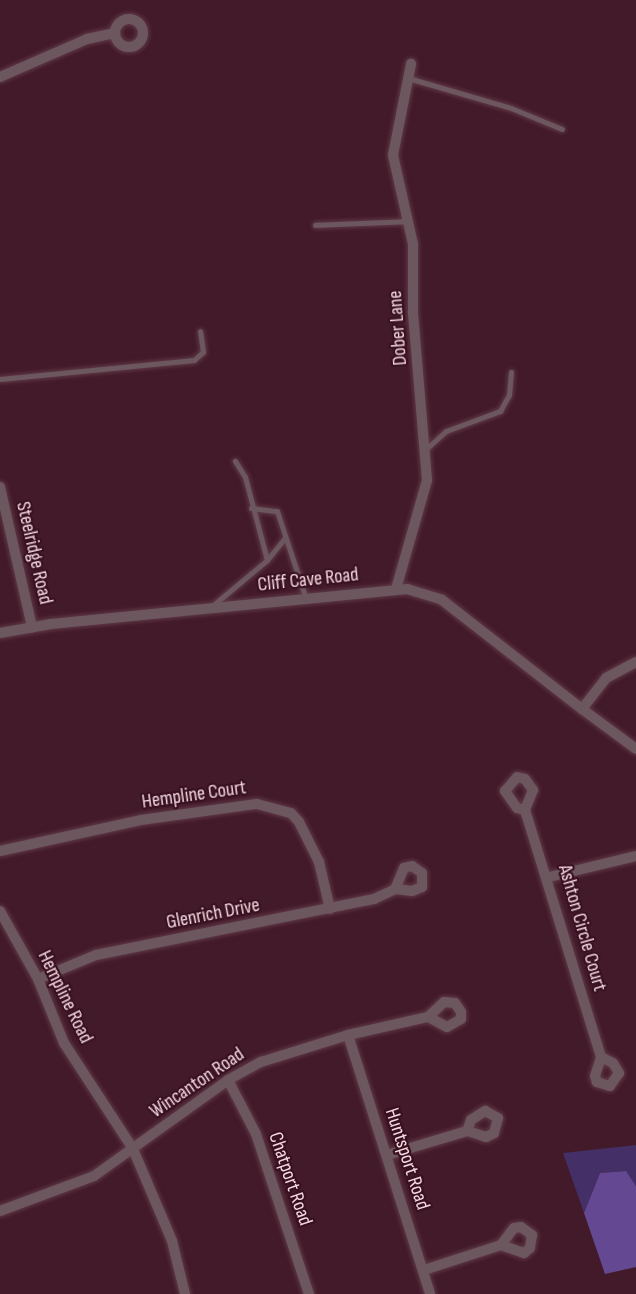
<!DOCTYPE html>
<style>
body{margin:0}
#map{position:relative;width:636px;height:1294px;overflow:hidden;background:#431a2a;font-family:"Sofia Sans Condensed",sans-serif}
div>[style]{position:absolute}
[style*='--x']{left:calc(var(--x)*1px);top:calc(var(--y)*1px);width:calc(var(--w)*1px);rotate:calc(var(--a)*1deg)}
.green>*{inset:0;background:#442f66}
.forest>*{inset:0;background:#644892}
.roads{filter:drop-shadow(0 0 2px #5f3947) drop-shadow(0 0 2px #5f3947)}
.lane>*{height:5px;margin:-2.5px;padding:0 2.5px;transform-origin:2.5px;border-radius:2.5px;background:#6d575e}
.street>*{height:10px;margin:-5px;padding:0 5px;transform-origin:5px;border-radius:5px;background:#6d575e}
.street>.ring{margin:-5px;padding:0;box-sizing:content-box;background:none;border:10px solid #6d575e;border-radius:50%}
span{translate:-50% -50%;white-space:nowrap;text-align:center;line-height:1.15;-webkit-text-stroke:4.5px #381020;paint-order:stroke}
.street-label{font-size:20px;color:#f5d9e1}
</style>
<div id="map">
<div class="green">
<i style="clip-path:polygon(636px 1145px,636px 1186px,626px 1171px,600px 1173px,584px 1213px,563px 1153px)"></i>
</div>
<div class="forest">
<i style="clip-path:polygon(626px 1171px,636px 1186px,636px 1267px,605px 1274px,584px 1213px,600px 1173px)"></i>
</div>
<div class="roads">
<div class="lane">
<i style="--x:408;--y:78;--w:107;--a:16.2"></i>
<i style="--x:511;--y:108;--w:55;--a:22.4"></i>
<i style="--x:315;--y:225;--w:94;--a:-2.4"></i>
<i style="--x:0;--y:379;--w:195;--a:-5.6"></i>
<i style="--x:194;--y:360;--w:12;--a:-42"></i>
<i style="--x:203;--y:352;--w:21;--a:-98"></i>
<i style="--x:426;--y:449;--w:27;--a:-42"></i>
<i style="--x:446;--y:431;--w:58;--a:-20.3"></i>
<i style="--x:500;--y:411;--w:18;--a:-61"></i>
<i style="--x:509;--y:395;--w:23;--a:-85"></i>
<i style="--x:251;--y:508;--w:26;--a:7"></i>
<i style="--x:277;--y:511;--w:93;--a:71.8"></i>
<i style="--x:267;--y:560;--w:27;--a:-51"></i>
<i style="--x:212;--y:606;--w:72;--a:-39.9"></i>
<i style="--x:267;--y:560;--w:86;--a:-104.8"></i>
<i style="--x:245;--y:477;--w:19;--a:-122"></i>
</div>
<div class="street">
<i class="ring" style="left:115px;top:19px;width:18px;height:18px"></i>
<i style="--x:0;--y:77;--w:95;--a:-23.6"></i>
<i style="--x:87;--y:39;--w:29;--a:-12"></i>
<i style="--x:0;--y:487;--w:144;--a:77.1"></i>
<i style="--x:396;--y:589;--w:113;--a:-74.1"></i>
<i style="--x:427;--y:480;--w:169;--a:-94.8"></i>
<i style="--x:413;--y:312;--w:68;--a:-90"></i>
<i style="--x:413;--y:244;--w:91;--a:-102.7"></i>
<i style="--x:393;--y:155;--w:93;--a:-78.8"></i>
<i style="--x:0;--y:633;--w:52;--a:-10"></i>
<i style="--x:51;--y:624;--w:358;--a:-5.6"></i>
<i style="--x:407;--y:589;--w:37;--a:17"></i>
<i style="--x:442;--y:600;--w:177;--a:37.9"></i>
<i style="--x:582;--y:709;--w:39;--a:-52"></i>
<i style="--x:606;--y:678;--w:34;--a:-28"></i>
<i style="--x:582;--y:709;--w:67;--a:36.5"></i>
<i style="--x:525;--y:810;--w:8;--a:-166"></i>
<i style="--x:517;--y:808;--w:21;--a:-125"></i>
<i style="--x:505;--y:791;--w:18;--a:-49"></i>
<i style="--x:517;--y:777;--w:8;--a:14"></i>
<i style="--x:525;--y:779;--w:14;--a:54"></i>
<i style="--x:533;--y:790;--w:22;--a:112"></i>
<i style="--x:525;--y:810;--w:258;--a:72.9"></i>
<i style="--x:601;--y:1057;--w:13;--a:27"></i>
<i style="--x:613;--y:1063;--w:12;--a:59"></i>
<i style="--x:619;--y:1073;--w:16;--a:125"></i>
<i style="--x:610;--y:1086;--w:14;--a:-163"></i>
<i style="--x:597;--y:1082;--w:6;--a:-108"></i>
<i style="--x:595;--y:1076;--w:20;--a:-72"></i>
<i style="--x:0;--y:851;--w:144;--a:-12.4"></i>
<i style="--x:141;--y:820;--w:117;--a:-7.9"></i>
<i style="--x:257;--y:804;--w:35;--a:15"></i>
<i style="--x:291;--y:813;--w:12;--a:48"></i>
<i style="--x:299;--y:822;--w:45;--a:63.4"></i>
<i style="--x:319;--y:862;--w:48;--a:76.8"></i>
<i style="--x:549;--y:877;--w:89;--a:-13.6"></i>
<i style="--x:0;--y:911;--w:78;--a:60.8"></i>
<i style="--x:38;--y:979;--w:69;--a:67.9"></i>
<i style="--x:64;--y:1043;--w:126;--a:56.9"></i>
<i style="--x:133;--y:1149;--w:100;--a:67"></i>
<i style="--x:172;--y:1241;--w:55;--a:76.2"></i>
<i style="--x:38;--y:979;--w:63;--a:-22.5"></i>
<i style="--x:96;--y:955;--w:284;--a:-11.4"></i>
<i style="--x:374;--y:899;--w:23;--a:-25"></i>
<i style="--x:395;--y:889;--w:17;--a:7"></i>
<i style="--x:412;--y:891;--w:11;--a:-22"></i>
<i style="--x:422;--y:887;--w:14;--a:-90"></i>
<i style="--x:422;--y:873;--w:12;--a:-145"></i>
<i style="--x:412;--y:866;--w:8;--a:166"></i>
<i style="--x:404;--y:868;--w:23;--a:113"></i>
<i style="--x:348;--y:1035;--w:272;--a:72.4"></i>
<i style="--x:228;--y:1080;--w:61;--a:62.6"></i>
<i style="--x:256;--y:1134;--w:169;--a:71.7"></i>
<i style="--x:387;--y:1155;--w:84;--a:-16.7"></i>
<i style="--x:467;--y:1131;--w:12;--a:-70"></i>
<i style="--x:471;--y:1120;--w:17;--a:-33"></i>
<i style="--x:485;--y:1111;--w:15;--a:28"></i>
<i style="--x:498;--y:1118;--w:16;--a:105"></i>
<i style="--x:494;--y:1133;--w:9;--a:153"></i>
<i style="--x:486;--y:1137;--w:20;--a:-162"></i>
<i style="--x:0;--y:1211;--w:100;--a:-20.4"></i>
<i style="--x:94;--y:1176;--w:165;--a:-35.6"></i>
<i style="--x:228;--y:1080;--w:38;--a:-29"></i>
<i style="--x:261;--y:1062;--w:91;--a:-17.2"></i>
<i style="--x:348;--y:1035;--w:82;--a:-12.7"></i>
<i style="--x:428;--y:1017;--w:22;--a:-43"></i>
<i style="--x:444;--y:1002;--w:11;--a:5"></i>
<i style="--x:455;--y:1003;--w:11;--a:56"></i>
<i style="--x:461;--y:1012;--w:7;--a:90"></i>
<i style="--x:461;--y:1019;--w:16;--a:150"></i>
<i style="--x:447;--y:1027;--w:21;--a:-152"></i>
<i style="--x:424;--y:1270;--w:81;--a:-18"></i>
<i style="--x:501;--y:1245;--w:21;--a:-53"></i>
<i style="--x:514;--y:1228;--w:7;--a:-8"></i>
<i style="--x:521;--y:1227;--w:14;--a:36"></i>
<i style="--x:532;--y:1235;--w:13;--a:99"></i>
<i style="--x:530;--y:1248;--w:8;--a:140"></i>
<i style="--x:524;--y:1253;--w:24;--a:-161"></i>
</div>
</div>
<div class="street-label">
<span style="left:398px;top:328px;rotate:-94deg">Dober Lane</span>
<span style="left:34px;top:553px;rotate:77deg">Steelridge Road</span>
<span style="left:308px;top:580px;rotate:-6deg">Cliff Cave Road</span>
<span style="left:194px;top:795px;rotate:-8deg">Hempline Court</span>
<span style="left:213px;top:914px;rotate:-11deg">Glenrich Drive</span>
<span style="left:582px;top:928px;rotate:74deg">Ashton Circle Court</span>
<span style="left:65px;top:997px;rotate:64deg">Hempline Road</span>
<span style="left:197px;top:1083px;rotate:-34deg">Wincanton Road</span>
<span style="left:407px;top:1159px;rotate:72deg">Huntsport Road</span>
<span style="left:290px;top:1179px;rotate:71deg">Chatport Road</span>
</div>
</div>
